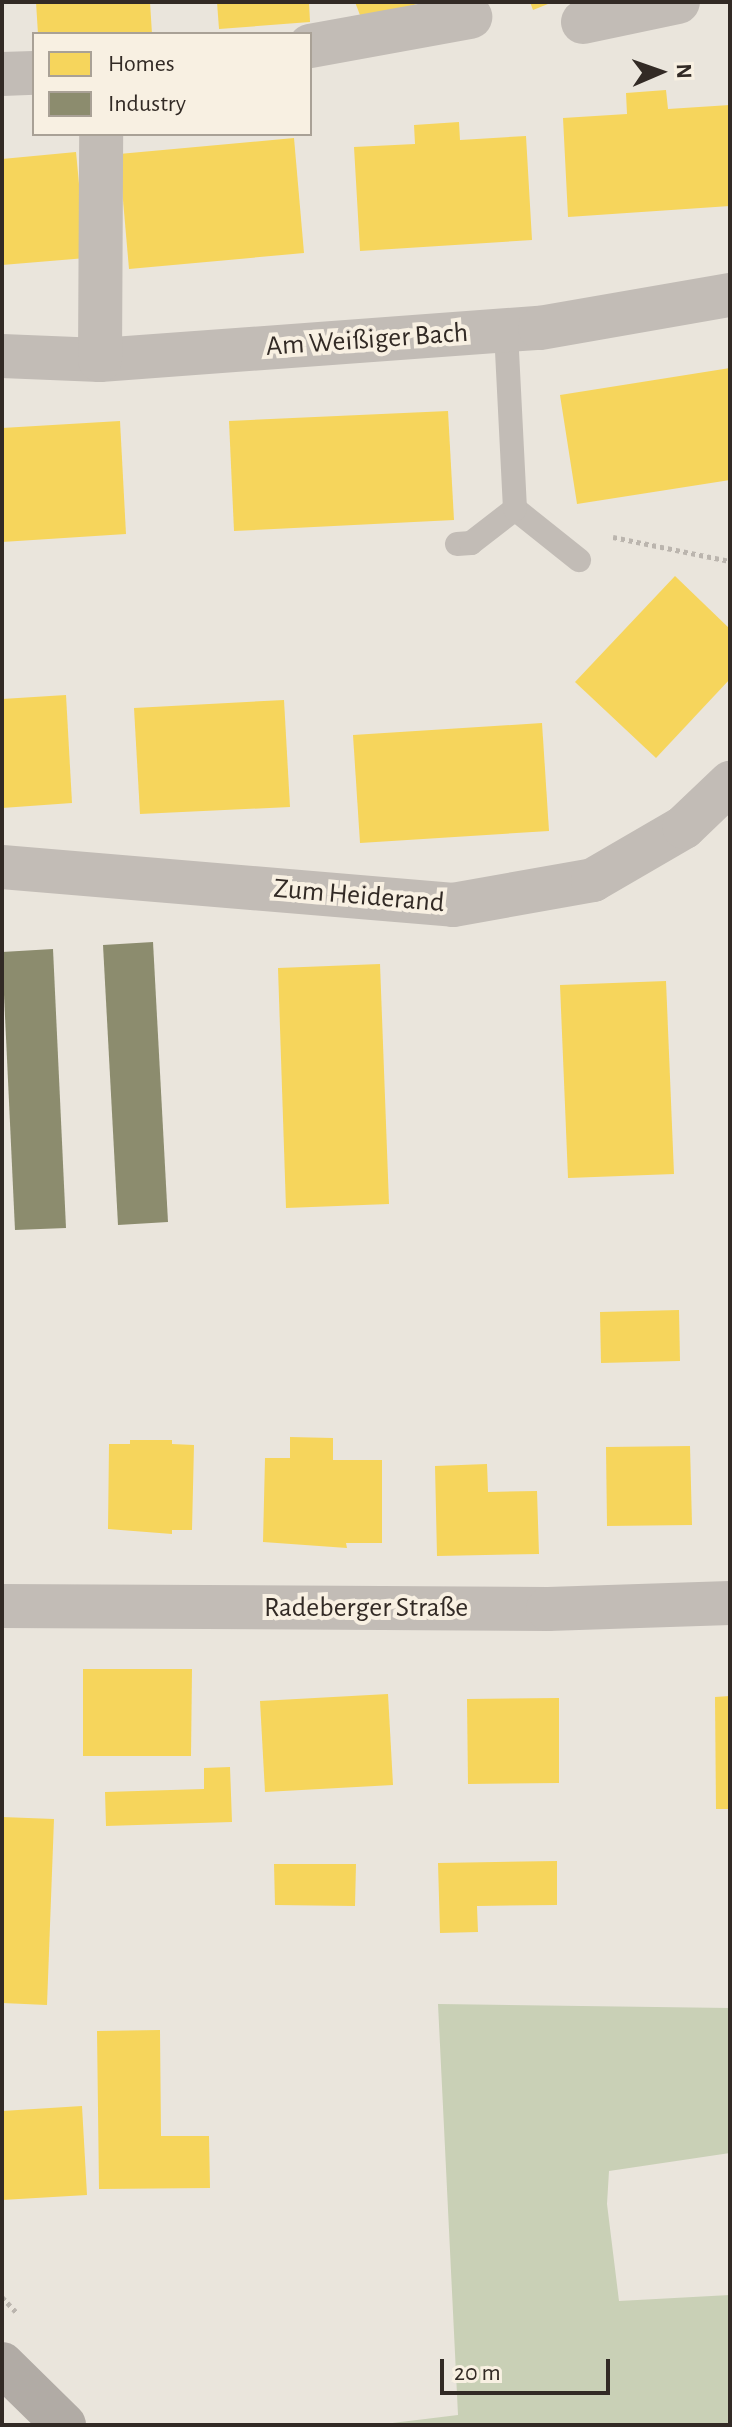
<!DOCTYPE html>
<meta charset="utf-8">
<style>
body{margin:0}
#map{position:relative;width:732px;height:2427px;overflow:hidden;background:#eae5dc;font-family:"Alegreya Sans",sans-serif}
div>[style]{position:absolute}
[style*='--x']{left:calc(var(--x)*1px);top:calc(var(--y)*1px);width:calc(var(--w)*1px);rotate:calc(var(--a)*1deg)}
.green>*{inset:0;background:#c9d0b6}
.homes>*{inset:0;background:#f6d55c}
.industry>*{inset:0;background:#8c8c6e}
.path>*{height:5px;margin-top:-2.5px;transform-origin:0;background:repeating-linear-gradient(90deg,#bbb5ae 0 4px,transparent 0 8px)}
.service>*{height:24px;margin:-12px;padding:0 12px;transform-origin:12px;border-radius:12px;background:#c2bcb6}
.minor>*{height:44px;margin:-22px;padding:0 22px;transform-origin:22px;border-radius:22px;background:#c2bcb6}
.primary>*{height:44px;margin:-22px;padding:0 22px;transform-origin:22px;border-radius:22px;background:#b1aba5}
span{translate:-50% -50%;white-space:nowrap;text-align:center;line-height:1.15;-webkit-text-stroke:8px #f8f0e2;paint-order:stroke}
.street-label{font-size:28px;color:#322a25}
.frame{position:absolute;inset:0;border:4px solid #322a25;pointer-events:none}
.legend{position:absolute;left:32px;top:32px;width:280px;height:104px;box-sizing:border-box;background:#f8f0e2;border:2px solid #a9a196;margin:0;padding:10px 14px;list-style:none;font-size:24px;color:#322a25}
.legend li{display:flex;align-items:center;gap:16px;height:40px}
.legend b{width:40px;border:2px solid #a9a196}
.north{position:absolute;left:620px;top:32px;width:80px;height:80px;-webkit-text-stroke:6px #f8f0e2;paint-order:stroke;rotate:88deg;font-size:22px;font-weight:700;line-height:32px;text-align:center;color:#322a25}
.north::after{content:'';display:block;margin:auto;width:28px;height:36px;background:#322a25;clip-path:polygon(50% 0,100% 100%,50% 72%,0 100%)}
.scale{position:absolute;left:440px;top:2359px;width:170px;height:36px;box-sizing:border-box;border:4px solid #322a25;border-top:0;padding-left:10px;font-size:24px;line-height:28px;white-space:nowrap;color:#322a25;-webkit-text-stroke:6px #f8f0e2;paint-order:stroke}
</style>
<div id="map">
<div class="green">
<i style="clip-path:polygon(438px 2004px,730px 2008px,730px 2153px,609px 2171px,607px 2204px,619px 2301px,730px 2295px,730px 2425px,376px 2425px,458px 2415px)"></i>
</div>
<div class="homes">
<i style="clip-path:polygon(36px 2px,150px 2px,152px 34px,38px 34px)"></i>
<i style="clip-path:polygon(217px 2px,309px 2px,310px 22px,219px 29px)"></i>
<i style="clip-path:polygon(355px 2px,422px 2px,363px 23px)"></i>
<i style="clip-path:polygon(530px 2px,553px 2px,533px 10px)"></i>
<i style="clip-path:polygon(666px 90px,668px 109px,730px 105px,730px 206px,568px 217px,563px 118px,627px 114px,626px 93px)"></i>
<i style="clip-path:polygon(459px 122px,460px 140px,526px 136px,532px 240px,360px 251px,354px 147px,415px 144px,414px 125px)"></i>
<i style="clip-path:polygon(294px 138px,304px 253px,129px 269px,119px 154px)"></i>
<i style="clip-path:polygon(76px 152px,86px 258px,2px 265px,2px 159px)"></i>
<i style="clip-path:polygon(730px 368px,730px 480px,577px 504px,560px 395px)"></i>
<i style="clip-path:polygon(448px 411px,454px 520px,234px 531px,229px 421px)"></i>
<i style="clip-path:polygon(120px 421px,126px 534px,2px 542px,2px 428px)"></i>
<i style="clip-path:polygon(675px 576px,730px 629px,730px 679px,656px 758px,575px 682px)"></i>
<i style="clip-path:polygon(66px 695px,72px 803px,2px 808px,2px 699px)"></i>
<i style="clip-path:polygon(284px 700px,290px 807px,140px 814px,134px 708px)"></i>
<i style="clip-path:polygon(542px 723px,549px 831px,360px 843px,353px 735px)"></i>
<i style="clip-path:polygon(380px 964px,389px 1204px,286px 1208px,278px 968px)"></i>
<i style="clip-path:polygon(666px 981px,674px 1174px,568px 1178px,560px 985px)"></i>
<i style="clip-path:polygon(679px 1310px,680px 1361px,601px 1363px,600px 1312px)"></i>
<i style="clip-path:polygon(290px 1437px,333px 1438px,333px 1460px,382px 1460px,382px 1543px,346px 1543px,347px 1548px,263px 1542px,265px 1458px,290px 1458px)"></i>
<i style="clip-path:polygon(130px 1440px,172px 1440px,172px 1444px,194px 1445px,192px 1530px,172px 1530px,172px 1534px,108px 1529px,109px 1444px,130px 1444px)"></i>
<i style="clip-path:polygon(690px 1446px,692px 1525px,607px 1526px,606px 1447px)"></i>
<i style="clip-path:polygon(487px 1464px,488px 1492px,537px 1491px,539px 1554px,437px 1556px,435px 1466px)"></i>
<i style="clip-path:polygon(83px 1669px,192px 1669px,191px 1756px,83px 1756px)"></i>
<i style="clip-path:polygon(388px 1694px,393px 1785px,265px 1792px,260px 1701px)"></i>
<i style="clip-path:polygon(730px 1696px,730px 1809px,716px 1809px,715px 1697px)"></i>
<i style="clip-path:polygon(559px 1698px,559px 1783px,468px 1784px,467px 1699px)"></i>
<i style="clip-path:polygon(230px 1767px,232px 1822px,106px 1826px,105px 1792px,204px 1789px,204px 1768px)"></i>
<i style="clip-path:polygon(2px 1817px,54px 1819px,47px 2005px,2px 2003px)"></i>
<i style="clip-path:polygon(557px 1861px,557px 1905px,477px 1906px,478px 1932px,440px 1933px,438px 1863px)"></i>
<i style="clip-path:polygon(274px 1864px,356px 1864px,355px 1906px,275px 1905px)"></i>
<i style="clip-path:polygon(160px 2030px,161px 2136px,209px 2136px,210px 2188px,99px 2189px,97px 2031px)"></i>
<i style="clip-path:polygon(82px 2106px,87px 2195px,2px 2200px,2px 2111px)"></i>
</div>
<div class="industry">
<i style="clip-path:polygon(153px 942px,168px 1222px,118px 1225px,103px 945px)"></i>
<i style="clip-path:polygon(53px 949px,66px 1228px,15px 1230px,2px 952px)"></i>
</div>
<div class="path">
<i style="--x:613;--y:537;--w:119;--a:11.6"></i>
<i style="--x:2;--y:2297;--w:23;--a:47"></i>
</div>
<div class="service">
<i style="--x:515;--y:509;--w:82;--a:38.6"></i>
<i style="--x:457;--y:544;--w:14;--a:-4"></i>
<i style="--x:471;--y:543;--w:56;--a:-37.7"></i>
<i style="--x:515;--y:509;--w:179;--a:-92.9"></i>
</div>
<div class="minor">
<i style="--x:583;--y:22;--w:97;--a:-11.9"></i>
<i style="--x:310;--y:46;--w:163;--a:-10.3"></i>
<i style="--x:2;--y:74;--w:32;--a:-2"></i>
<i style="--x:2;--y:356;--w:98;--a:2.3"></i>
<i style="--x:100;--y:360;--w:441;--a:-4.2"></i>
<i style="--x:540;--y:328;--w:193;--a:-9.9"></i>
<i style="--x:100;--y:360;--w:226;--a:-89.7"></i>
<i style="--x:2;--y:867;--w:453;--a:4.8"></i>
<i style="--x:453;--y:905;--w:142;--a:-10.1"></i>
<i style="--x:593;--y:880;--w:105;--a:-30.2"></i>
<i style="--x:684;--y:827;--w:64;--a:-43.7"></i>
<i style="--x:2;--y:1606;--w:546;--a:0.31"></i>
<i style="--x:548;--y:1609;--w:182;--a:-1.9"></i>
</div>
<div class="primary">
<i style="--x:2;--y:2364;--w:87;--a:44.5"></i>
</div>
<div class="street-label">
<span style="left:367px;top:340px;rotate:-4deg">Am Weißiger Bach</span>
<span style="left:359px;top:896px;rotate:5deg">Zum Heiderand</span>
<span style="left:366px;top:1608px">Radeberger Straße</span>
</div>
<div class="frame"></div>
<ul class="legend">
<li><b style="height:22px;background:#f6d55c"></b>Homes</li>
<li><b style="height:22px;background:#8c8c6e"></b>Industry</li>
</ul>
<div class="north">N</div>
<div class="scale">20 m</div>
</div>
